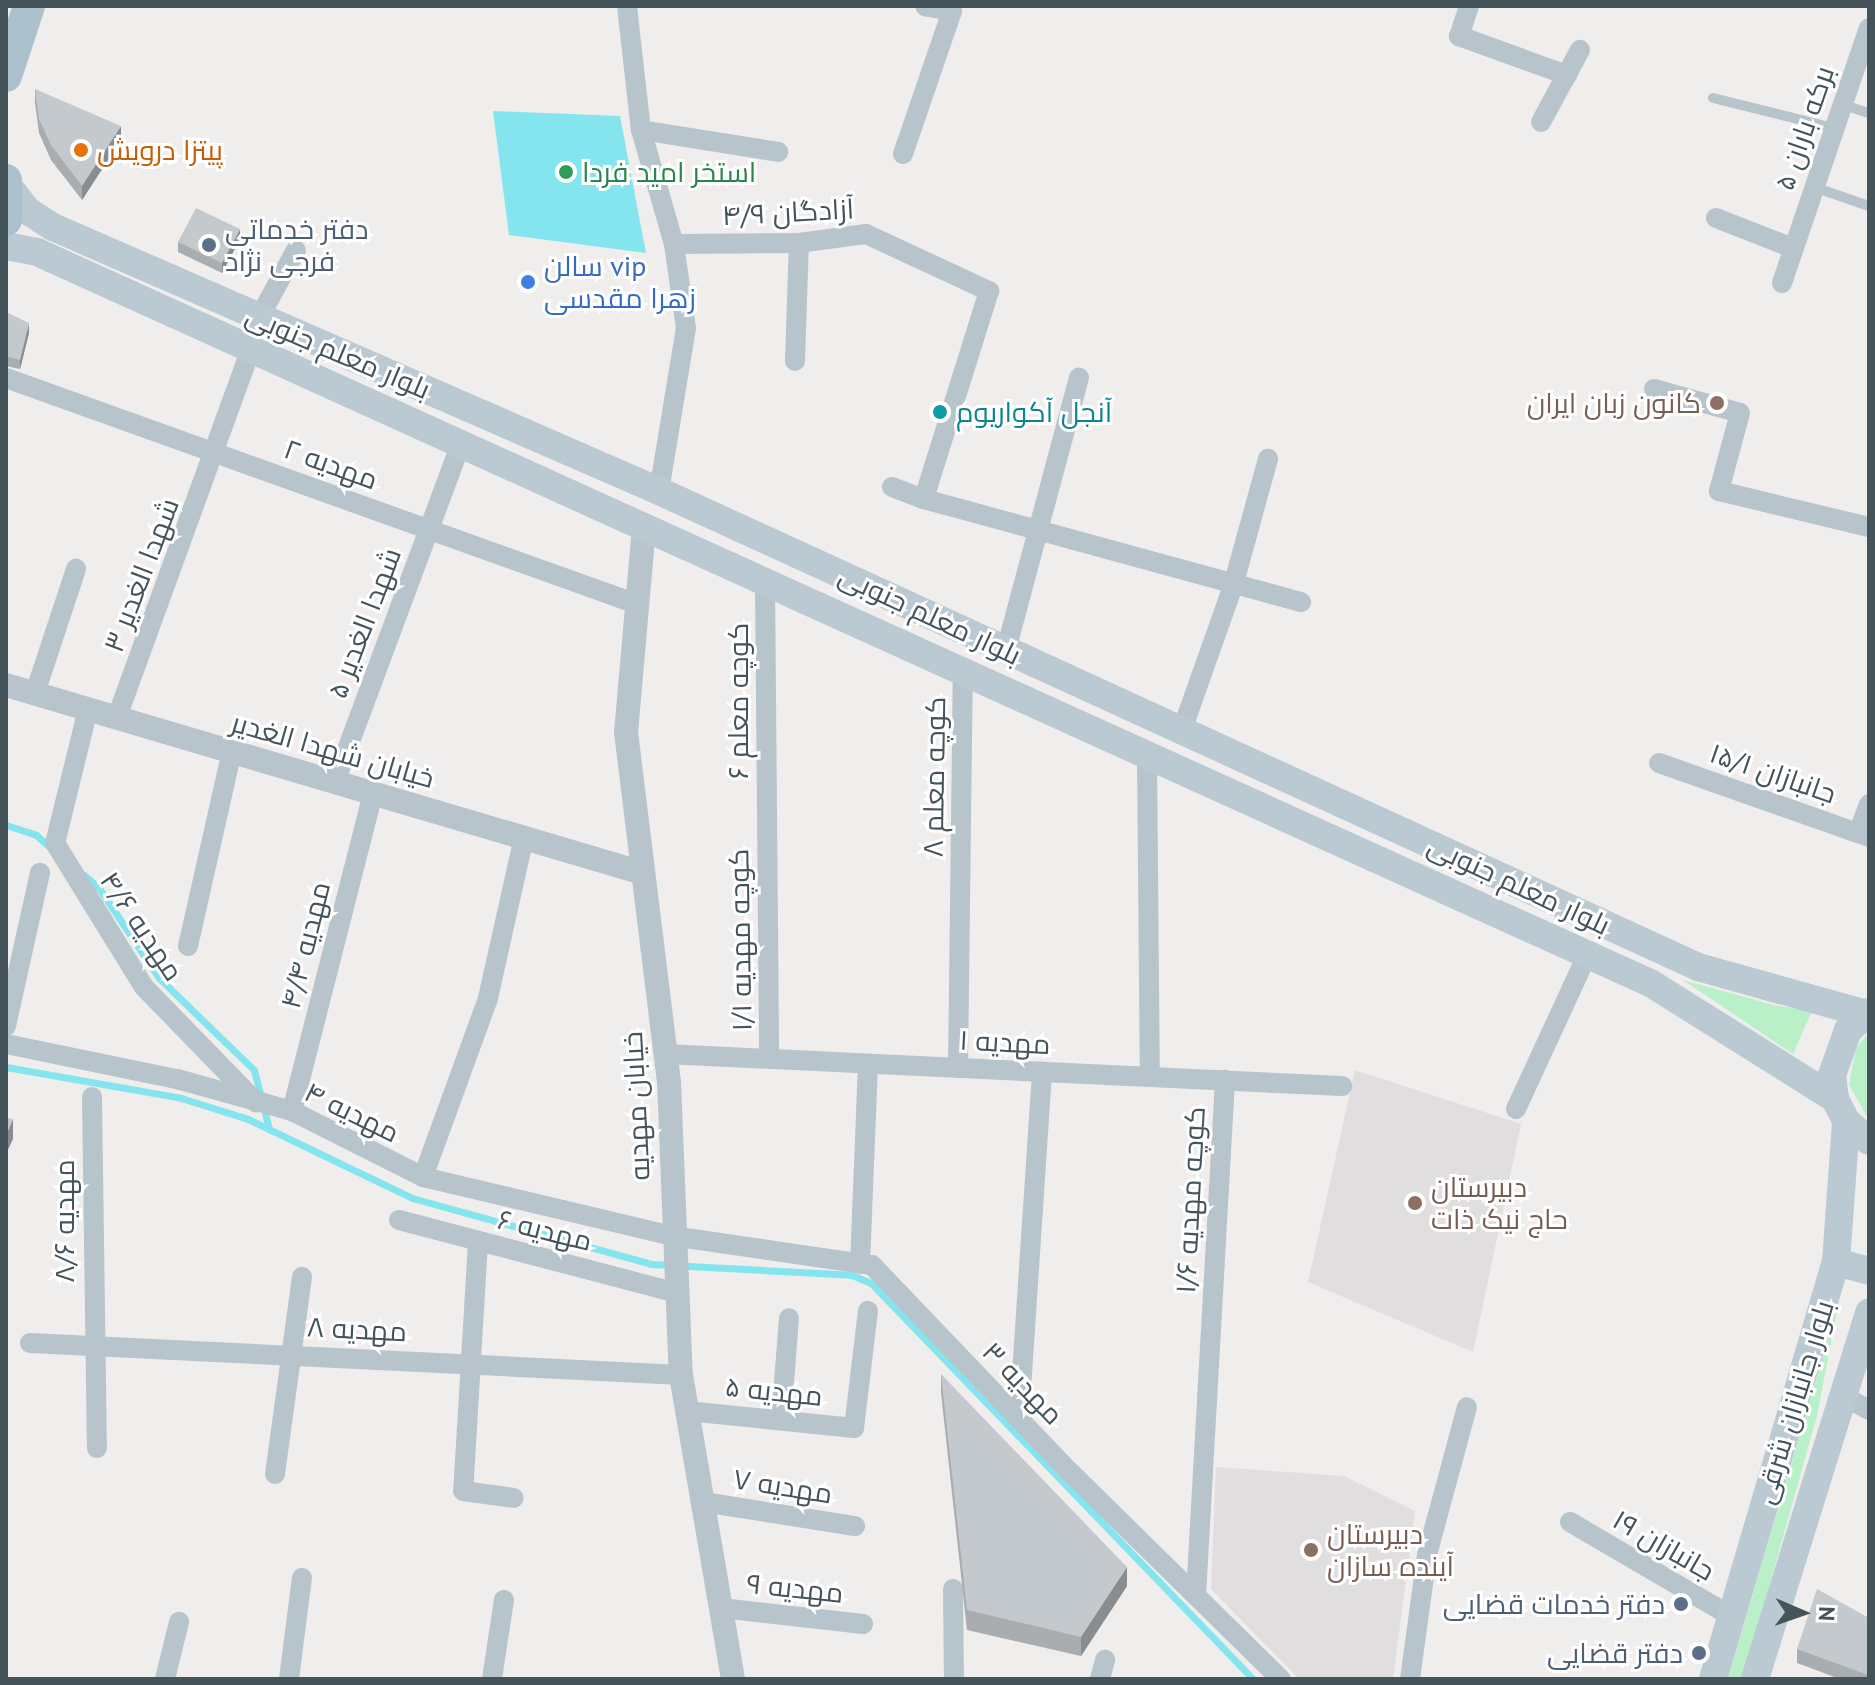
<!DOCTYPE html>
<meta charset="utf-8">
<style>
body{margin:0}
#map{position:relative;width:1875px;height:1685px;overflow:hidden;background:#f0eded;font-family:"PT Sans",Cairo,sans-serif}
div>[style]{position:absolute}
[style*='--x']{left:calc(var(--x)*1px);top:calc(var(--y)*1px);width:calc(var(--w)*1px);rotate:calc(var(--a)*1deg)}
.education>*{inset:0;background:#e1dedf}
.green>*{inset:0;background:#b9f0c8}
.water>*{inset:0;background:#85e5ee}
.stream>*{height:7px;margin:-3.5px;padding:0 3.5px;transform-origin:3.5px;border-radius:3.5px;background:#85e5ee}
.service>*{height:10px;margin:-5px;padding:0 5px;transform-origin:5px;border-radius:5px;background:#b8c4cb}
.minor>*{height:20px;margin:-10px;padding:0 10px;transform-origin:10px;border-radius:10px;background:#b8c4cb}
.tertiary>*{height:24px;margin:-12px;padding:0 12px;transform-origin:12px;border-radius:12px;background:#b8c4cb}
.secondary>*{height:28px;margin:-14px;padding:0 14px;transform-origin:14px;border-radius:14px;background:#bac9d2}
.primary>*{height:32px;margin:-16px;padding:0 16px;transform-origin:16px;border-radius:16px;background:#acc1cd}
.wall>*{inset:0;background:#a9adb0}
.shaded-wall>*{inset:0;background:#898d90}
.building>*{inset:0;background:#c4c9cd}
.dots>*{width:22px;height:22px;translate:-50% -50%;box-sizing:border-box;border:4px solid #fff;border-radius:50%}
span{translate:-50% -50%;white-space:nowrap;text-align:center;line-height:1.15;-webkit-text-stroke:6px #fff;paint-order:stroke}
.street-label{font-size:28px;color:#45535b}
.food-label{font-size:28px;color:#c56008}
.left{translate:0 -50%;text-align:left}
.leisure-label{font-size:28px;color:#27864d}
.service-label{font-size:28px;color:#4e5e75}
.right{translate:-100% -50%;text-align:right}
.shop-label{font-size:28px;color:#366cbe}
.education-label{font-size:28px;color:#785e54}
.culture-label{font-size:28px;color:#0d838f}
.frame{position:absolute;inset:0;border:8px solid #45535b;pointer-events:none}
.north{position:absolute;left:1763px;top:1573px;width:80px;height:80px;-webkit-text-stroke:6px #fff;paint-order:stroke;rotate:92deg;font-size:22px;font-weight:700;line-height:32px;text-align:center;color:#45535b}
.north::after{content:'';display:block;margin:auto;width:28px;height:36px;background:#45535b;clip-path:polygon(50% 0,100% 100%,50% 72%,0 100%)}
</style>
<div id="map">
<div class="education">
<i style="clip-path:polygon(1355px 1070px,1521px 1124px,1473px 1352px,1308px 1282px)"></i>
<i style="clip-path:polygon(1216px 1467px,1344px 1476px,1415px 1511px,1393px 1679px,1299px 1679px,1211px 1589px)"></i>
</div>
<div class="green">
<i style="clip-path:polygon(1683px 980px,1774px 1005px,1812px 1011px,1793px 1054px)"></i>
<i style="clip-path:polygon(1869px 1033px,1869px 1120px,1849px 1085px,1856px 1048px)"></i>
<i style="clip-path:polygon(1839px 1301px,1817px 1416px,1743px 1679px,1728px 1679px)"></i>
</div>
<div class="water">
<i style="clip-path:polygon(493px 111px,620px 116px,646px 253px,509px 235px)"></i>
</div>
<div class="stream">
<i style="--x:6;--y:825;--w:32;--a:18"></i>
<i style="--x:36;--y:835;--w:18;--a:41"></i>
<i style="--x:84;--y:875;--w:20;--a:41"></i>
<i style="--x:99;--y:888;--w:108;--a:56.3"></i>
<i style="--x:159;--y:978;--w:132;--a:44.1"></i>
<i style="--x:254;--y:1070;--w:61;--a:75.7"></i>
<i style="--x:6;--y:1067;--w:178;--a:10"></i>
<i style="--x:181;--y:1098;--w:70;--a:17.4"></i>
<i style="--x:248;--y:1119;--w:182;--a:25.7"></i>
<i style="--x:412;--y:1198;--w:248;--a:15.4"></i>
<i style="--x:651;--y:1264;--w:201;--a:3.1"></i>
<i style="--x:852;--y:1275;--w:21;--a:23"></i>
<i style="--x:871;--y:1283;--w:550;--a:46.03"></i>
</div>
<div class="service">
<i style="--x:1713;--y:98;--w:124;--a:14"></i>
<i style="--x:1841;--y:104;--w:29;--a:18"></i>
<i style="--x:1814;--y:187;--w:58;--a:19.1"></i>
</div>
<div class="minor">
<i style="--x:627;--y:6;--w:125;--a:83.6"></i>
<i style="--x:641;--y:130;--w:119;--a:73.9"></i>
<i style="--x:674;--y:244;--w:85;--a:81.9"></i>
<i style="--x:686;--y:328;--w:165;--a:99.4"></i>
<i style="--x:1469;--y:6;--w:32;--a:108"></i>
<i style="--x:1459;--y:36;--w:115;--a:19.9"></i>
<i style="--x:1541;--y:122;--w:82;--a:-61.6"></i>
<i style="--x:641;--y:130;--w:139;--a:9.1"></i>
<i style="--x:903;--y:154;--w:151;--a:-71.1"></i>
<i style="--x:952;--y:11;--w:27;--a:-170"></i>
<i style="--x:1716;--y:218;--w:83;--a:21.3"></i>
<i style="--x:674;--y:244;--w:125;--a:-0.5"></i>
<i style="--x:799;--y:243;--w:68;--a:-7.7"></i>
<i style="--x:866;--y:234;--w:136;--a:24.9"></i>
<i style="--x:989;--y:291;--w:218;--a:107.4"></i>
<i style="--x:924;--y:499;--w:391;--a:15.3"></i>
<i style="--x:1782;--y:283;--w:269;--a:-71.2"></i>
<i style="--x:259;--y:318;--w:77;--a:-61.4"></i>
<i style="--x:795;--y:361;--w:118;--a:-88.1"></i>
<i style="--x:6;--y:378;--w:670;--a:19.71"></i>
<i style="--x:1654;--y:389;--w:89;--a:15.6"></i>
<i style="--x:1740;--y:413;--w:81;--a:105.1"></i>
<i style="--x:1719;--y:491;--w:154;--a:13.5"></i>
<i style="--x:892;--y:487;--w:34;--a:21"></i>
<i style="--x:765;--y:582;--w:477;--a:89.5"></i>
<i style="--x:1006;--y:650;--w:282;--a:-75"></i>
<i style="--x:35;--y:693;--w:131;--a:-71.7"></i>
<i style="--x:88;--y:709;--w:138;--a:103.8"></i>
<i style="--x:55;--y:843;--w:169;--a:58.3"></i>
<i style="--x:144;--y:987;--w:161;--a:45.8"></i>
<i style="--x:117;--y:717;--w:389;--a:-70"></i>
<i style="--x:1182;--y:730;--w:153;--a:-70.5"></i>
<i style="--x:1233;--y:586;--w:132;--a:-74.6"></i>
<i style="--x:1147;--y:755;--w:322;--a:89.5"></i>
<i style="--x:1659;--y:763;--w:223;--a:19.4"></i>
<i style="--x:335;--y:782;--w:359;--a:-69.6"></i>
<i style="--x:1858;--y:833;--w:31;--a:-69"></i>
<i style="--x:188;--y:946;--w:200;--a:-77.3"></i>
<i style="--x:6;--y:1026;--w:157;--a:-77.5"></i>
<i style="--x:6;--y:1044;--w:175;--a:11.6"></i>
<i style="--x:177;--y:1079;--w:119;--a:15.5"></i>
<i style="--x:292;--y:1111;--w:147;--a:26.7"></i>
<i style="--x:423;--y:1177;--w:256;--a:13.3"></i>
<i style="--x:672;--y:1236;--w:202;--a:8.3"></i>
<i style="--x:872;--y:1265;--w:285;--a:46.3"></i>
<i style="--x:1069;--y:1471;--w:297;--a:44.5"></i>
<i style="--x:665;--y:1054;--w:678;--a:2.71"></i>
<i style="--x:958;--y:1068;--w:396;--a:-89.3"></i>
<i style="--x:92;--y:1097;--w:351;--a:89.2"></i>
<i style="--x:1516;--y:1109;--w:170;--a:-65.2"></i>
<i style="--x:292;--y:1111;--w:328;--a:-75.7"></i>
<i style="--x:423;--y:1177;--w:190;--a:-70"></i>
<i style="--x:488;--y:998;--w:165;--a:-77.4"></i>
<i style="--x:399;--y:1220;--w:287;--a:14.7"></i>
<i style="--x:478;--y:1242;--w:249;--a:93.4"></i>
<i style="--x:463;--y:1491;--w:51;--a:7.8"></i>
<i style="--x:860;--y:1264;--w:200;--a:-87.7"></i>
<i style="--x:30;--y:1343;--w:652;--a:2.81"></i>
<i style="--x:1843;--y:1396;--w:30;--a:28"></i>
<i style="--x:687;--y:1411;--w:168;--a:5.8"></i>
<i style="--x:854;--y:1428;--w:118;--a:-83.2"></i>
<i style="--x:1019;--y:1419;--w:348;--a:-86.2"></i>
<i style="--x:781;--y:1420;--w:102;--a:-85.5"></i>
<i style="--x:275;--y:1474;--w:199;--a:-82.2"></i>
<i style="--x:703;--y:1502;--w:154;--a:9"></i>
<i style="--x:1570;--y:1522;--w:186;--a:30.3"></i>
<i style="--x:953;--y:1589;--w:90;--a:89.4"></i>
<i style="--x:1196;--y:1596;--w:517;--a:-86.78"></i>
<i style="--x:721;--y:1608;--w:143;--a:6.4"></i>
<i style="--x:165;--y:1679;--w:59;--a:-76.2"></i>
<i style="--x:289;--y:1679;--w:102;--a:-82.7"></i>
<i style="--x:492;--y:1679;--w:80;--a:-81.4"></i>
<i style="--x:1100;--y:1679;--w:20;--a:-75"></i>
<i style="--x:1410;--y:1679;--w:125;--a:-82.2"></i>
<i style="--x:1427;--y:1555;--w:153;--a:-74.9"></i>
</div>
<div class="tertiary">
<i style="--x:644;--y:527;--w:206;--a:95"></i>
<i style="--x:626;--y:732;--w:353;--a:83"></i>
<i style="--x:669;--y:1082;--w:293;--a:87.7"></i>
<i style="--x:681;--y:1375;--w:308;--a:80.3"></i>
<i style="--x:6;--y:685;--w:664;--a:16.44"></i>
</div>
<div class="secondary">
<i style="--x:9;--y:187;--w:31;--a:52"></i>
<i style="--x:28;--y:211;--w:30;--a:33"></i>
<i style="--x:53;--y:227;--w:661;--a:23.54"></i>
<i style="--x:659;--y:491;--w:1143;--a:24.61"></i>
<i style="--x:1698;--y:967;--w:174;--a:15.6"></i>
<i style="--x:6;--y:246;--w:32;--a:11"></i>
<i style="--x:37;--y:252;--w:1773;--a:24.38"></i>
<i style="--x:1652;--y:984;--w:216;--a:32.1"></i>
<i style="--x:1869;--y:1012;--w:28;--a:139"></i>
<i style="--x:1848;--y:1030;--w:48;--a:109.6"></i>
<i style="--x:1832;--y:1075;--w:24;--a:83"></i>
<i style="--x:1835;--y:1099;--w:25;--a:63"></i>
<i style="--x:1846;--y:1121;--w:30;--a:41"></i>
<i style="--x:1836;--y:1262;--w:34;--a:15"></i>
<i style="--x:1713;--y:1679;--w:435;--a:-73.6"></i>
<i style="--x:1836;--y:1262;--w:141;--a:-85.9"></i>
<i style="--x:1755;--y:1679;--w:384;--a:-72.7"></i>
</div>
<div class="primary">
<i style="--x:6;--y:76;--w:74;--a:-71.8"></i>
<i style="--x:6;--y:180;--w:40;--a:90"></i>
</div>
<div class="wall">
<i style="clip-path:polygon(35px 89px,121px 140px,82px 200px,51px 160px,39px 133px,35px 103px)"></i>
<i style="clip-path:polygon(240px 239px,222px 273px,178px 252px,178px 242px)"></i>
<i style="clip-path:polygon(6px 312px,29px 333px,20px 369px,6px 366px)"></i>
<i style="clip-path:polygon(941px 1374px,1127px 1586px,1081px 1656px,967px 1630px,941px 1393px)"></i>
<i style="clip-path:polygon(1869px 1618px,1869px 1679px,1840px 1679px,1797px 1663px,1797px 1649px)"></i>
</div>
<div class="shaded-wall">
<i style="clip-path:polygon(121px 126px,121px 140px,82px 200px,82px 186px)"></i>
<i style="clip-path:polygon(240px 229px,240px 239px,222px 273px,222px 263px)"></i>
<i style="clip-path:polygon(29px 323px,29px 333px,20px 369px,20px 360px)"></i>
<i style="clip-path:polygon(13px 1119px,13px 1139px,6px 1154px,6px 1135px)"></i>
<i style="clip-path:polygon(1127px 1567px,1127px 1586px,1081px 1656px,1081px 1637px)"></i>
</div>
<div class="building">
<i style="clip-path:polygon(35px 89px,121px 126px,82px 186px,51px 145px,39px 119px)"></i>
<i style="clip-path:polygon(196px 208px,240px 229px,222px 263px,178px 242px)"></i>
<i style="clip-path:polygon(6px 312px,29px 323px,20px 360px,6px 356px)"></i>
<i style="clip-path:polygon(6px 1118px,13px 1119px,6px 1135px)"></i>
<i style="clip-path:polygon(941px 1374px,1127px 1567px,1081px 1637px,967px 1610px)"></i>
<i style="clip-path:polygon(1817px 1589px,1869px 1618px,1868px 1675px,1797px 1649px)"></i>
</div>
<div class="dots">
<i style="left:81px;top:150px;background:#e8710a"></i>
<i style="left:566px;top:172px;background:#2e9e5b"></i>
<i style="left:209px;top:245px;background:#5c6f8a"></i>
<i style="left:528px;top:282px;background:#3f7fe0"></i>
<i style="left:1717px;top:403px;background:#8d6e63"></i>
<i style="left:940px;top:412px;background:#0f9aa8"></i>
<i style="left:1415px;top:1203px;background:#8d6e63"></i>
<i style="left:1311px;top:1550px;background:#8d6e63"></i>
<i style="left:1681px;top:1604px;background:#5c6f8a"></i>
<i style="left:1699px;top:1653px;background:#5c6f8a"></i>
</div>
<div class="street-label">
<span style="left:1804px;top:128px;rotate:-71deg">برکه باران ۵</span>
<span style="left:788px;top:212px;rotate:-3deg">آزادگان ۴/۹</span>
<span style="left:338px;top:352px;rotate:23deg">بلوار معلم جنوبی</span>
<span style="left:331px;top:464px;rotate:20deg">مهدیه ۲</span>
<span style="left:141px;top:575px;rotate:-69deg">شهدا الغدیر ۳</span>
<span style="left:930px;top:615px;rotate:25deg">بلوار معلم جنوبی</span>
<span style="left:364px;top:623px;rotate:-69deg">شهدا الغدیر ۵</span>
<span style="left:738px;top:701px;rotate:-90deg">کوچه معلم ۶</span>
<span style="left:333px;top:750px;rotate:16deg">خیابان شهدا الغدیر</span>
<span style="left:1773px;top:773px;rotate:19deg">جانبازان ۱۵/۱</span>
<span style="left:934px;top:777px;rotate:-89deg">کوچه معلم ۸</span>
<span style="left:1519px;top:885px;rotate:25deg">بلوار معلم جنوبی</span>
<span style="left:142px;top:926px;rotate:56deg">مهدیه ۴/۶</span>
<span style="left:740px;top:940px;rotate:-91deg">کوچه مهدیه ۱/۱</span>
<span style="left:305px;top:945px;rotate:-76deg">مهدیه ۴/۴</span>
<span style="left:1005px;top:1042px;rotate:3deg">مهدیه ۱</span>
<span style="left:636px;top:1106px;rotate:-93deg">خیابان مهدیه</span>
<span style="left:352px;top:1112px;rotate:26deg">مهدیه ۴</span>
<span style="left:1190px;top:1200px;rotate:-87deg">کوچه مهدیه ۱/۶</span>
<span style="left:64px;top:1221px;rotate:-90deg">مهدیه ۸/۶</span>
<span style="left:545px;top:1230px;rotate:14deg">مهدیه ۶</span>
<span style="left:357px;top:1329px;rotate:3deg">مهدیه ۸</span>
<span style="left:1023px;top:1383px;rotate:46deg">مهدیه ۳</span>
<span style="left:774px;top:1391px;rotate:6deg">مهدیه ۵</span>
<span style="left:1794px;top:1402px;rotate:-73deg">بلوار جانبازان شرقی</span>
<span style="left:783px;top:1486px;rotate:9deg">مهدیه ۷</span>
<span style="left:1664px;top:1545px;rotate:30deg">جانبازان ۱۹</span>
<span style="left:795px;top:1588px;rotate:6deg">مهدیه ۹</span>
</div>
<div class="food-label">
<span class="left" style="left:97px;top:150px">پیتزا درویش</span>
</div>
<div class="leisure-label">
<span class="left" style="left:582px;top:172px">استخر امید فردا</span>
</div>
<div class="service-label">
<span class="left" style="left:225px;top:245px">دفتر خدماتی<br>فرجی نژاد</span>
<span class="right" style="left:1665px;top:1604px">دفتر خدمات قضایی</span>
<span class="right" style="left:1683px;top:1653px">دفتر قضایی</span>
</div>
<div class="shop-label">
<span class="left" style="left:544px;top:282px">سالن vip<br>زهرا مقدسی</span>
</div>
<div class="education-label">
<span class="right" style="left:1701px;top:403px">کانون زبان ایران</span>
<span class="left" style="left:1431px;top:1203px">دبیرستان<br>حاج نیک ذات</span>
<span class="left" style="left:1327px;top:1550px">دبیرستان<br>آینده سازان</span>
</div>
<div class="culture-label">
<span class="left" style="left:956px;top:412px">آنجل آکواریوم</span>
</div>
<div class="frame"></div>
<div class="north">N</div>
</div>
